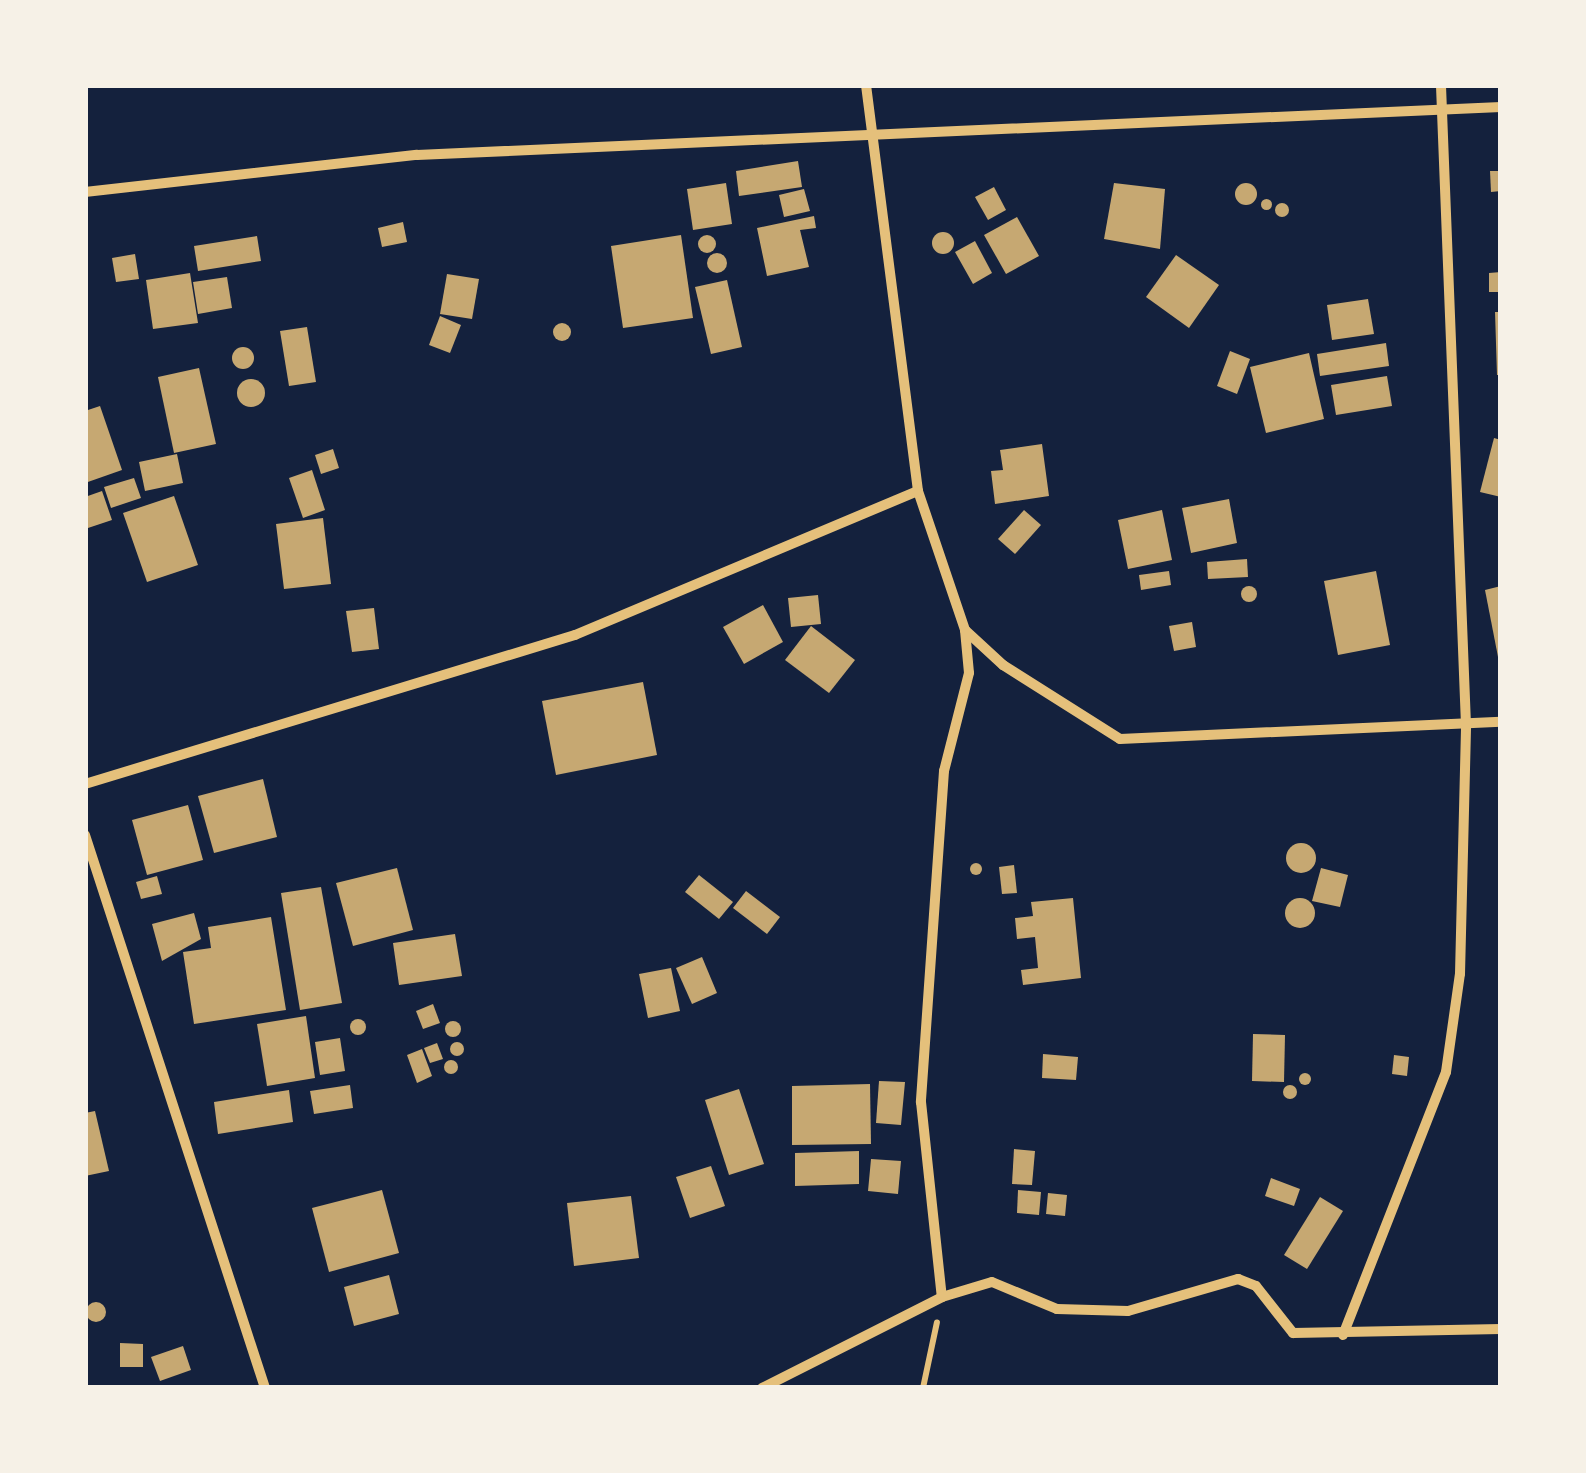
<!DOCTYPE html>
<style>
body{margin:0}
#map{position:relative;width:1586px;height:1473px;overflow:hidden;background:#14213d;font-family:"Asap Condensed",sans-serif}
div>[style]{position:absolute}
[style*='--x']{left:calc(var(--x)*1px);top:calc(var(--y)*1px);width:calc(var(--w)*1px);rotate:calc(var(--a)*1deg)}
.building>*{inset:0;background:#c6a872}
.round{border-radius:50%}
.path>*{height:6px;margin:-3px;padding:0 3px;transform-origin:3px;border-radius:3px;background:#e5c07b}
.minor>*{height:10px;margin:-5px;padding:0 5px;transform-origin:5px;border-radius:5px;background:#e5c07b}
span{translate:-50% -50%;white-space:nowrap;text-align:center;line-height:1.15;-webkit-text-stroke:10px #f6f1e7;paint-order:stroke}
.frame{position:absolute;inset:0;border:88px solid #f6f1e7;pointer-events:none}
</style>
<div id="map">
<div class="building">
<i style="clip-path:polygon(798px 161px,802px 187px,739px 196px,736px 171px)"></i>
<i style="clip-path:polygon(1490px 171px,1501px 171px,1501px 191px,1491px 192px)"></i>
<i class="round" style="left:1235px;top:183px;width:22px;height:22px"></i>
<i style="clip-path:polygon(726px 183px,732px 224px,693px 230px,687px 189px)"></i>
<i style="clip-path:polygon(1114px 183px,1165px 189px,1160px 249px,1104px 239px)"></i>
<i style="clip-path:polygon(994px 187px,1006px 210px,988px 220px,975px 197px)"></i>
<i style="clip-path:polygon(804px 189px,810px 211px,784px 217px,779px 195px)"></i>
<i class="round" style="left:1260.5px;top:198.5px;width:11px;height:11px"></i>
<i class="round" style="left:1275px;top:203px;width:14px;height:14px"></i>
<i style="clip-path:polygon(814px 216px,816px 228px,800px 230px,809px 267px,767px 276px,757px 228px)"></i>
<i style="clip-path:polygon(1017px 217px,1039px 256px,1006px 274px,984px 235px)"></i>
<i style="clip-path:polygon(403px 222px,407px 242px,382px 247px,378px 228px)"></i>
<i class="round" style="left:932px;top:232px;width:22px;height:22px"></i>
<i style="clip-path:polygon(681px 235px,693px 318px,623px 328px,611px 246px)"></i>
<i class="round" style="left:698px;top:235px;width:18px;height:18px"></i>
<i style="clip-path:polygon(257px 236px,261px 261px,198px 271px,194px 246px)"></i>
<i style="clip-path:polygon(975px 241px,992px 273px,973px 284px,955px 252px)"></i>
<i class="round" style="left:707px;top:253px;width:20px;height:20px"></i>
<i style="clip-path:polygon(135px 254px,139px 279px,116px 282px,112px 258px)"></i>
<i style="clip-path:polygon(1176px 255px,1219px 285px,1189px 328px,1146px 297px)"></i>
<i style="clip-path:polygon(1501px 272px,1501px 292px,1489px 292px,1489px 273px)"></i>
<i style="clip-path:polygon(190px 273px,198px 323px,153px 329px,146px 280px)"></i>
<i style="clip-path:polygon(447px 274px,479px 279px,472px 319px,440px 314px)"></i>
<i style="clip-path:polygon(227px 277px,232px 308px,198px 314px,193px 282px)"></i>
<i style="clip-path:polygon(727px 280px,742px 347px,711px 354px,695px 287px)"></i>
<i style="clip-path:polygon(1368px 299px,1374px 334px,1332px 340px,1327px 305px)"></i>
<i style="clip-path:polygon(1495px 312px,1501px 312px,1501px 375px,1497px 375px)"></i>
<i style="clip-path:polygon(440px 316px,461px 325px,450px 353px,429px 345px)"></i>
<i class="round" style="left:553px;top:323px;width:18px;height:18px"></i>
<i style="clip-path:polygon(307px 327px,316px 382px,289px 386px,280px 331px)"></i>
<i style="clip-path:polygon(1386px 343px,1389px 366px,1320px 376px,1317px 354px)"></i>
<i class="round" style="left:232px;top:347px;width:22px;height:22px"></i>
<i style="clip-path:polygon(1230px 351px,1250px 359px,1237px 394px,1217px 386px)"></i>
<i style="clip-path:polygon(1309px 353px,1324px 419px,1266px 433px,1250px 367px)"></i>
<i style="clip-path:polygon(199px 368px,216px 444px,174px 453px,158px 377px)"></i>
<i style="clip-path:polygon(1387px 376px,1392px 406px,1336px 415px,1331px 385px)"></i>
<i class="round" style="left:237px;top:379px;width:28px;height:28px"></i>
<i style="clip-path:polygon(100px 406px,122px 470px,85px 483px,85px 411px)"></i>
<i style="clip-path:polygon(1494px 438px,1501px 440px,1501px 497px,1480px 492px)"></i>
<i style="clip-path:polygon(1042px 444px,1049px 496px,995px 504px,991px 471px,1003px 470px,1000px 450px)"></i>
<i style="clip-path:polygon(333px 449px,339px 468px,321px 474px,315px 455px)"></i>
<i style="clip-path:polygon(177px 454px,183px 483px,145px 491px,139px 462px)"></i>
<i style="clip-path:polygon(312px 470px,325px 510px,303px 518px,289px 478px)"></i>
<i style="clip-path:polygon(134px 478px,141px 498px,111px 508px,104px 487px)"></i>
<i style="clip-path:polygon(102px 491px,112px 520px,85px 529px,85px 497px)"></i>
<i style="clip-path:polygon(174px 496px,198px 565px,147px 582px,123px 513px)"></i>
<i style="clip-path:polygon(1229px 499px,1237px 543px,1191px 553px,1182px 508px)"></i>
<i style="clip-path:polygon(1024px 510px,1041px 525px,1015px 554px,998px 539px)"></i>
<i style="clip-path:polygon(1162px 510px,1172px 560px,1128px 569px,1118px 520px)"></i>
<i style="clip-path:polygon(323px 518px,331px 584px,284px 589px,276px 524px)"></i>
<i style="clip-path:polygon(1247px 559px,1248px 577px,1208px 579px,1207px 562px)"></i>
<i style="clip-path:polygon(1169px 571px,1171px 585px,1141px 590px,1139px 575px)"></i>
<i style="clip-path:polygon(1376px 571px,1390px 645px,1338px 655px,1324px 581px)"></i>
<i class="round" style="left:1241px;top:586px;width:16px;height:16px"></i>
<i style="clip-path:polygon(1501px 586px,1501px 661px,1499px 662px,1485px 590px)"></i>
<i style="clip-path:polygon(818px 595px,821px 624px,791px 627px,788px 598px)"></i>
<i style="clip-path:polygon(763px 605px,783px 642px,744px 664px,723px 627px)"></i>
<i style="clip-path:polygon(374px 608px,379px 649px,352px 652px,346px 611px)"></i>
<i style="clip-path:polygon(1192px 622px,1196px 647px,1174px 651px,1169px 626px)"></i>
<i style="clip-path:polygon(811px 626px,855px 660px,829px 693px,785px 660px)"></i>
<i style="clip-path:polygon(643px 682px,657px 755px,556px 775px,542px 701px)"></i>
<i style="clip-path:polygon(263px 779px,277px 837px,214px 853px,198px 796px)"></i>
<i style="clip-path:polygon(188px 805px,203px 860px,147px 875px,132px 820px)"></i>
<i class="round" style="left:1286px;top:843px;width:30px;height:30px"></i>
<i class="round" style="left:970px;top:863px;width:12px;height:12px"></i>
<i style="clip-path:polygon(1014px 865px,1017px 893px,1002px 894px,999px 867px)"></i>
<i style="clip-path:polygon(397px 868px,413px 930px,353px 946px,336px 883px)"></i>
<i style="clip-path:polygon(1321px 868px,1348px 875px,1340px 907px,1312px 901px)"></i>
<i style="clip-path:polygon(699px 875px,733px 902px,719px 919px,685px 892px)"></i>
<i style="clip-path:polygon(157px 876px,162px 894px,141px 899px,136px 882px)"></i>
<i style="clip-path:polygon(321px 887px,342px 1003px,300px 1010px,281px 893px)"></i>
<i style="clip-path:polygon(746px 891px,780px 917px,767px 934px,733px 908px)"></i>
<i class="round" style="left:1285px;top:898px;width:30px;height:30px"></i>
<i style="clip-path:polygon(1073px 898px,1081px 978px,1023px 985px,1021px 970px,1038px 968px,1035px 937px,1017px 939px,1015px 918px,1033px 916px,1031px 902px)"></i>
<i style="clip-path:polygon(194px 913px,201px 939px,162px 961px,152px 924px)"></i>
<i style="clip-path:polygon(271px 917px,286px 1010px,194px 1024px,183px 952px,211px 948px,208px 927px)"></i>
<i style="clip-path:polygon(455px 934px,462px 976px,399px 985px,393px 943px)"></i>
<i style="clip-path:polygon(702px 957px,717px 993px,692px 1004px,676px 968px)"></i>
<i style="clip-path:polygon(671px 968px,680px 1011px,648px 1018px,639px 974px)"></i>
<i style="clip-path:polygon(433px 1004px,440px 1023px,423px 1029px,416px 1011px)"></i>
<i style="clip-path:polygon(306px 1016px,315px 1078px,267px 1086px,257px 1024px)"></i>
<i class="round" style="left:350px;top:1019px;width:16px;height:16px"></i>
<i class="round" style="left:445px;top:1021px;width:16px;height:16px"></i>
<i style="clip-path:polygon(1253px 1034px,1285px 1035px,1284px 1082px,1252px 1081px)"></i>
<i style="clip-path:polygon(340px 1038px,345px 1071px,320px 1075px,315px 1042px)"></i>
<i class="round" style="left:450px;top:1042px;width:14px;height:14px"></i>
<i style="clip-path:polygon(437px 1043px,443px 1059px,430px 1063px,424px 1048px)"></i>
<i style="clip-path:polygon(422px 1049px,432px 1076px,417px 1083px,407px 1055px)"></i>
<i style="clip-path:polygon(1043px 1054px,1078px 1057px,1076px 1080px,1042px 1078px)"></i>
<i style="clip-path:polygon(1394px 1055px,1409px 1057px,1407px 1076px,1392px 1074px)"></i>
<i class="round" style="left:444px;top:1060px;width:14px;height:14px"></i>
<i class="round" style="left:1299px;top:1073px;width:12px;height:12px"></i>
<i style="clip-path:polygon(879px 1081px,905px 1082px,901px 1125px,876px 1123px)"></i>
<i style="clip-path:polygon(870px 1084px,871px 1144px,792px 1145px,792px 1086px)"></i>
<i style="clip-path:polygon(350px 1085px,353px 1108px,314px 1114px,310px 1091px)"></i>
<i class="round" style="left:1283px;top:1085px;width:14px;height:14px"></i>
<i style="clip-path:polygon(739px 1089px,764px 1164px,729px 1175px,705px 1100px)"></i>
<i style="clip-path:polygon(289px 1090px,293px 1122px,218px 1134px,214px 1102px)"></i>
<i style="clip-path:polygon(95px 1111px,109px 1171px,85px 1176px,85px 1113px)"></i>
<i style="clip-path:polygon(1014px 1149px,1035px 1151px,1032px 1185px,1012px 1184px)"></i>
<i style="clip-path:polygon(859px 1151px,859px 1184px,795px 1186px,795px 1153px)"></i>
<i style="clip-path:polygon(871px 1159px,901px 1161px,898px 1194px,868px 1191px)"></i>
<i style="clip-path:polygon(711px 1166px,725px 1206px,690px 1218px,676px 1177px)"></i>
<i style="clip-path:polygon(1271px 1178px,1300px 1189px,1294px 1206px,1265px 1196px)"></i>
<i style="clip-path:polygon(382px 1190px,399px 1253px,329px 1272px,312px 1208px)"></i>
<i style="clip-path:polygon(1018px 1190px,1041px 1192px,1039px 1215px,1017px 1213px)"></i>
<i style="clip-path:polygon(1048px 1193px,1067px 1195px,1065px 1216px,1046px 1214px)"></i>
<i style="clip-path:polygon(631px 1196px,639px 1258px,574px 1266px,567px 1203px)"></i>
<i style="clip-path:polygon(1320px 1197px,1343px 1211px,1307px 1269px,1284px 1255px)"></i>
<i style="clip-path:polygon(389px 1275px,399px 1314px,354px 1326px,344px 1287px)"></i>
<i class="round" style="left:86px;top:1302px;width:20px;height:20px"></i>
<i style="clip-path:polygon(120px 1343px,143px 1344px,143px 1367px,120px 1367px)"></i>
<i style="clip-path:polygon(183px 1346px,191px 1370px,160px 1381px,151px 1357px)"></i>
</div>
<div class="path">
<i style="--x:923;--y:1388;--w:67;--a:-78"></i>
</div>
<div class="minor">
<i style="--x:866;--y:85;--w:409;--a:82.7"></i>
<i style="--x:918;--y:491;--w:147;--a:71.3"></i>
<i style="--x:965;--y:630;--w:43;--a:84.7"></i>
<i style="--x:969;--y:673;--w:101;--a:104.3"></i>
<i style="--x:944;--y:771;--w:332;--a:94"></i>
<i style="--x:921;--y:1102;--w:196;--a:83.9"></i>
<i style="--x:942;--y:1297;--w:52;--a:-16.7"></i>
<i style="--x:992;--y:1282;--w:70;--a:22.6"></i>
<i style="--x:1057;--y:1309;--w:71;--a:1.6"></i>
<i style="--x:1128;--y:1311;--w:115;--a:-16.2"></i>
<i style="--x:1238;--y:1279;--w:19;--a:21"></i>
<i style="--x:1256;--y:1286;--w:60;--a:51.8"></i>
<i style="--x:1293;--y:1333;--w:208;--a:-1.1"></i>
<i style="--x:85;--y:192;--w:334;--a:-6.4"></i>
<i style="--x:417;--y:155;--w:1085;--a:-2.54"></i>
<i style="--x:965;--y:630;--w:52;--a:42.6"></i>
<i style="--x:1003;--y:665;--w:138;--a:32.3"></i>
<i style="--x:1120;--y:739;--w:381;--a:-2.6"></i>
<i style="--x:85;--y:784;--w:512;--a:-16.91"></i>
<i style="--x:575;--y:635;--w:372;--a:-22.8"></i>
<i style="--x:85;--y:835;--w:582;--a:71.97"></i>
<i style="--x:1343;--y:1335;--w:282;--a:-68.6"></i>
<i style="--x:1446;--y:1072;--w:99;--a:-81.9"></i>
<i style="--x:1460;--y:974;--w:249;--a:-88.6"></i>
<i style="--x:1466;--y:725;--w:640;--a:-92.24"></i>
<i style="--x:762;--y:1388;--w:202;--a:-26.8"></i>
</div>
<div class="frame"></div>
</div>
